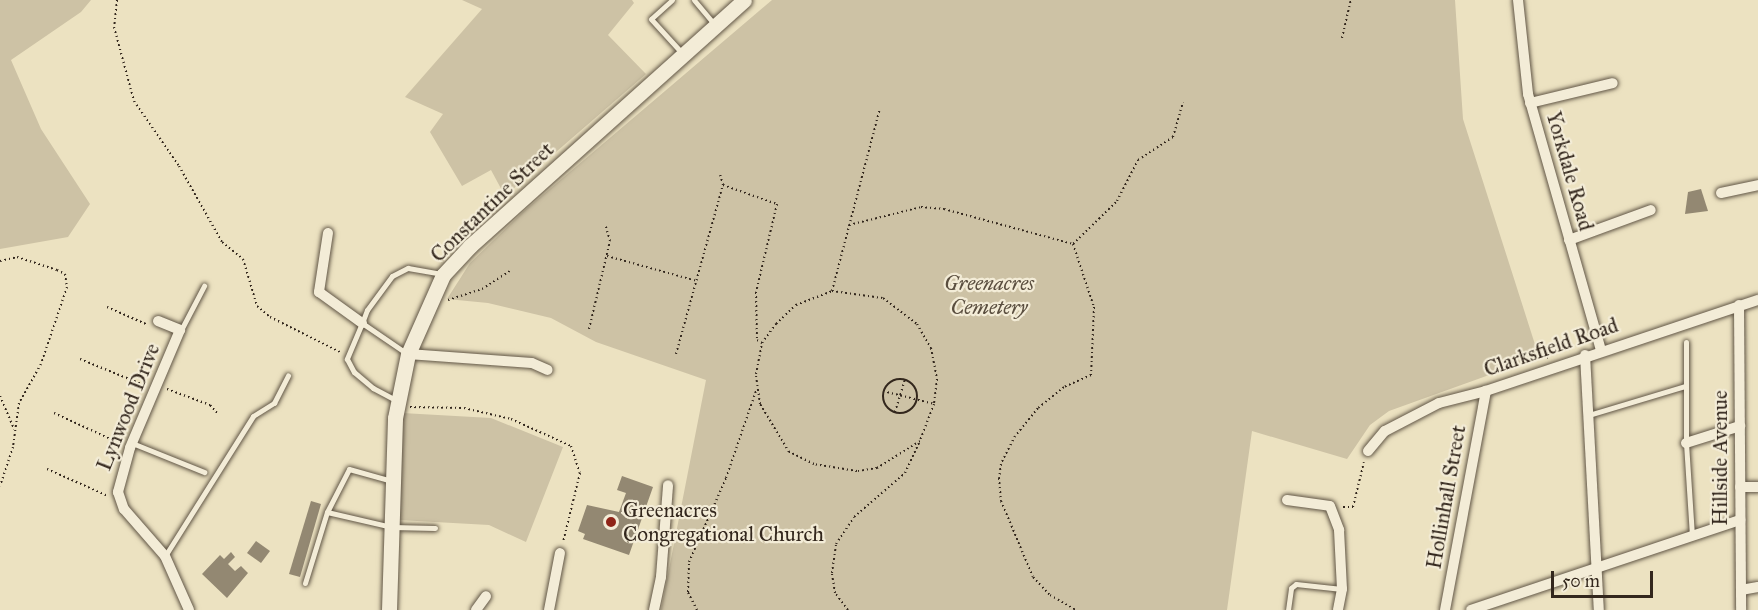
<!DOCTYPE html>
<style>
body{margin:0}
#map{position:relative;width:1758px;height:610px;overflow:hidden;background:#ece2c1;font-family:"IM FELL Great Primer",serif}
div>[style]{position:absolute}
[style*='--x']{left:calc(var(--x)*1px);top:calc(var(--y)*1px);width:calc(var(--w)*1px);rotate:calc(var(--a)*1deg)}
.green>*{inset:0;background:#cdc2a5}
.building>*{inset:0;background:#938872}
.path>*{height:2px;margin-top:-1px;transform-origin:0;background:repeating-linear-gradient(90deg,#33271d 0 1.5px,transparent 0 4.5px)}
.path>.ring{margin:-1px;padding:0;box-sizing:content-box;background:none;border:2px solid #33271d;border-radius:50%}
.roads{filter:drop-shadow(0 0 2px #615646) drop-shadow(0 0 2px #615646)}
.lane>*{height:5px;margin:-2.5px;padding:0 2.5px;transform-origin:2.5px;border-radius:2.5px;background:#f3ecd7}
.street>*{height:10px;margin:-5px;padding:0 5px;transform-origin:5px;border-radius:5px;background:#f3ecd7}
.secondary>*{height:15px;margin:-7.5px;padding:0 7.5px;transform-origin:7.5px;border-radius:7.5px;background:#f3ecd7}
.dots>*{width:16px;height:16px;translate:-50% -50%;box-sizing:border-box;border:3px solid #f3ecd7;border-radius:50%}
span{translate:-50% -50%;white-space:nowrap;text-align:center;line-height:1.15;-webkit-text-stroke:4.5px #f3ecd7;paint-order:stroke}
.street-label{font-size:21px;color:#33271d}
.park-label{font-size:21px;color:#5a4e3f;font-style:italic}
.poi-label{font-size:21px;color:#33271d}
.left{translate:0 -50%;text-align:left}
.scale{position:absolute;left:1551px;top:571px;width:102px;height:27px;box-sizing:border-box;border:3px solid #33271d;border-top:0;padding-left:8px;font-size:18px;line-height:21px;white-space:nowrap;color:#33271d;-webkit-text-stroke:4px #f3ecd7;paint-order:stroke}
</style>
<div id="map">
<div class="green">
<i style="clip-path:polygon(0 0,91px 0,81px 12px,11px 60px,41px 129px,90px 204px,68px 237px,0 249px)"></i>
<i style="clip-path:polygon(462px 0,632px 0,634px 3px,608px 35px,646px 74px,505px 196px,491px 170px,462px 186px,430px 132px,443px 114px,405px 97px,482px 9px)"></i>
<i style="clip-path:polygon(772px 0,1455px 0,1463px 119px,1539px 357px,1389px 411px,1370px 425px,1347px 459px,1252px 431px,1227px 610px,661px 610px,706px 380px,596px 342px,551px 318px,488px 303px,447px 299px,470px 263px,524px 211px)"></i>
<i style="clip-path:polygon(402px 413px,491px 418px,563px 447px,526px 542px,489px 525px,399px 520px)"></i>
</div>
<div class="building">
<i style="clip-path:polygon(1701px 189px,1708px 211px,1685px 214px,1688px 192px)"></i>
<i style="clip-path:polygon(622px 476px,653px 487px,629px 555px,583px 539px,585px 534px,578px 531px,587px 505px,619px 512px,626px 493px,617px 490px)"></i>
<i style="clip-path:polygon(311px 501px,321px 504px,300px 577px,289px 574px)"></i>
<i style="clip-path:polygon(256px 541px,270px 551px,261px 563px,247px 553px)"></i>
<i style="clip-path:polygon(231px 552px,235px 557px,228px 564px,235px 571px,241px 566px,248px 573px,227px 598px,202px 574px,220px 555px,224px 559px)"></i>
</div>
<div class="path">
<i style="--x:117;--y:0;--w:27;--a:96"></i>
<i style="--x:114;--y:27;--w:77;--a:74.9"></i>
<i style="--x:134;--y:101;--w:79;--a:55.3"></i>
<i style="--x:179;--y:166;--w:87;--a:60.5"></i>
<i style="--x:222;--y:242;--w:27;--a:39"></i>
<i style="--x:243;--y:259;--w:49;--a:73.4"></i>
<i style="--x:257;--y:306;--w:17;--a:40"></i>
<i style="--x:270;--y:317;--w:78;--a:26.6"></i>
<i style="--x:1342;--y:38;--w:39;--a:-77"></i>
<i style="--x:723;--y:185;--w:57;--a:19.4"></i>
<i style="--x:777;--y:204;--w:90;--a:103.4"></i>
<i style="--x:756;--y:292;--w:48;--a:88.8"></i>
<i style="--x:757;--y:340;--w:6;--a:31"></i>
<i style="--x:762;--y:343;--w:24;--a:-54"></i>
<i style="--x:776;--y:324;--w:28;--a:-44"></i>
<i style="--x:796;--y:305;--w:39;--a:-21"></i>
<i style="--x:832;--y:291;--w:51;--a:7.8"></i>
<i style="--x:883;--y:298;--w:43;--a:37.4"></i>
<i style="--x:917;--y:324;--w:28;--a:60"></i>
<i style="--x:931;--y:348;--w:32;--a:79"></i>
<i style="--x:937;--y:379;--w:25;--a:97"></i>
<i style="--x:934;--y:404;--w:40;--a:111"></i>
<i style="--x:920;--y:441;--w:51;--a:147.9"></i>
<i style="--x:877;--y:468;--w:20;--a:171"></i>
<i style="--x:857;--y:471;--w:44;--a:-170.8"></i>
<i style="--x:814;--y:464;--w:28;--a:-154"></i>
<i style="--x:789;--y:452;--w:56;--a:-121.1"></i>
<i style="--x:760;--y:404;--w:30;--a:-98"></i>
<i style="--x:756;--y:374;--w:32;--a:-79"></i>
<i style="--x:849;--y:225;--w:74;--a:-14"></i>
<i style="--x:921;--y:207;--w:23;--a:5"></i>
<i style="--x:944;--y:209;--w:134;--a:15.2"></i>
<i style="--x:1073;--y:244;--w:66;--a:71.6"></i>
<i style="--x:1094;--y:307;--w:68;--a:92.5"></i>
<i style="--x:1091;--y:375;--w:30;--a:156"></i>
<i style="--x:1064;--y:387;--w:33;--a:141"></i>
<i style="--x:1038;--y:408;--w:36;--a:129"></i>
<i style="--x:1015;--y:436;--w:31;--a:117"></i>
<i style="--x:1001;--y:464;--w:14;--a:98"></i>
<i style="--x:999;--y:478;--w:23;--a:85"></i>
<i style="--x:1001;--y:501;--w:82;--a:67.2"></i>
<i style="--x:1033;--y:577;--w:25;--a:47"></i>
<i style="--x:1050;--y:595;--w:30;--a:30"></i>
<i style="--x:1073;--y:244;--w:62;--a:-44.3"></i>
<i style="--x:1117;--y:201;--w:46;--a:-62.9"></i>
<i style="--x:1138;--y:160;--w:42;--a:-33.3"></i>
<i style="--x:1173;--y:137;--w:36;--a:-74"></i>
<i style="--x:607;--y:256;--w:93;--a:15.5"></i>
<i style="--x:0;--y:261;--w:17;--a:-13"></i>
<i style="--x:17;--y:257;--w:42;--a:18"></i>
<i style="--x:57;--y:270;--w:9;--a:27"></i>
<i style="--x:65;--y:274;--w:13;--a:81"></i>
<i style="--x:67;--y:287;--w:81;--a:108.7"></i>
<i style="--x:41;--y:364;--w:45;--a:119.4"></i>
<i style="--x:19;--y:403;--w:44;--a:97.8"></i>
<i style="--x:13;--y:447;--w:41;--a:108.4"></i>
<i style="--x:832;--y:291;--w:189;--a:-75.3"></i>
<i style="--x:448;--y:300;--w:36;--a:-18"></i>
<i style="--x:482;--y:289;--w:33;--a:-33"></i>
<i style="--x:107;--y:307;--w:43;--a:23.6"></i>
<i style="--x:589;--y:329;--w:90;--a:-76.6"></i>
<i style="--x:610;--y:241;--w:15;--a:-106"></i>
<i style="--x:676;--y:354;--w:175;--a:-74.5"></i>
<i style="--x:723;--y:185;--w:11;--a:-105"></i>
<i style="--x:1520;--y:354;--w:28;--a:8"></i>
<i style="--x:80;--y:359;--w:69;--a:22.1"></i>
<i class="ring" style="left:883px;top:379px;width:32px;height:32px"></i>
<i style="--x:167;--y:389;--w:46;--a:20.4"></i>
<i style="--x:210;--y:405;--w:12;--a:48"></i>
<i style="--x:883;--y:391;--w:53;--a:14.3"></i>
<i style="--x:0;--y:396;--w:36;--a:67"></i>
<i style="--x:410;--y:407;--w:54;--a:1.1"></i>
<i style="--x:464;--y:408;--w:48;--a:13.2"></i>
<i style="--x:511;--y:419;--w:66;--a:24.2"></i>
<i style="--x:571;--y:446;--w:28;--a:72"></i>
<i style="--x:580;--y:473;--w:71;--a:103.8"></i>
<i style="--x:895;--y:412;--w:34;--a:-73"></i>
<i style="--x:54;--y:413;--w:72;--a:24.8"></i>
<i style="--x:47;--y:469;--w:67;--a:23.9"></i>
<i style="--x:1343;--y:507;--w:10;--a:0"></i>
<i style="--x:1353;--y:507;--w:46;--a:-76.3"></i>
<i style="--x:697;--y:610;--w:20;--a:-117"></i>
<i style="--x:688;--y:592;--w:30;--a:-88"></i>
<i style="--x:689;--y:562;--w:92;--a:-66.2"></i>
<i style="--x:726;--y:478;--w:92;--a:-71"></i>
<i style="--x:848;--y:610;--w:21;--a:-127"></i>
<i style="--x:835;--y:593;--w:20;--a:-99"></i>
<i style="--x:832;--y:573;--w:29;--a:-82"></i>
<i style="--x:836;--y:544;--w:32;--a:-56"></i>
<i style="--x:854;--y:517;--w:67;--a:-40.8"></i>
<i style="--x:905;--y:473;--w:35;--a:-65"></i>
</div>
<div class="roads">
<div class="lane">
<i style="--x:672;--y:0;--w:28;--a:138"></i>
<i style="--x:651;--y:19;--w:46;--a:47.6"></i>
<i style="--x:694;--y:0;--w:31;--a:50"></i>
<i style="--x:362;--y:323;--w:39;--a:113"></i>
<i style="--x:347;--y:359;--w:15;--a:62"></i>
<i style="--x:354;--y:372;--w:25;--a:40"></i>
<i style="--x:373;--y:388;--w:24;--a:28"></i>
<i style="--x:181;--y:330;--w:50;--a:-62.4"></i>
<i style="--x:1686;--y:342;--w:101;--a:90"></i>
<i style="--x:1686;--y:443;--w:93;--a:86.3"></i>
<i style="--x:406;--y:353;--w:53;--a:-145.7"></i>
<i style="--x:362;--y:323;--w:14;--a:-69"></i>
<i style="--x:367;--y:310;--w:42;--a:-53.7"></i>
<i style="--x:392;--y:276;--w:18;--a:-27"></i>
<i style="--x:408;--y:268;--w:34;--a:10"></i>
<i style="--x:1589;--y:415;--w:100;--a:-16.8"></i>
<i style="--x:132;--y:443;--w:78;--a:21.9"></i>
<i style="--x:327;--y:512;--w:48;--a:-62.9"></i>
<i style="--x:349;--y:469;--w:45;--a:15.6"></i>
<i style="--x:165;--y:556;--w:165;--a:-57.8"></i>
<i style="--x:253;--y:416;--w:25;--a:-32"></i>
<i style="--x:274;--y:403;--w:31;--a:-63"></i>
<i style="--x:305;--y:583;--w:74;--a:-72.8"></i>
<i style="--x:327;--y:512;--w:67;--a:13"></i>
<i style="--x:392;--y:527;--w:43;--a:1.3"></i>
<i style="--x:1288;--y:610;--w:22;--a:-82"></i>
<i style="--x:1291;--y:588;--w:6;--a:-39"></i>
<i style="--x:1296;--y:584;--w:46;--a:6.2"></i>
</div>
<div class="street">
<i style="--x:1518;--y:0;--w:95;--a:83.9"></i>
<i style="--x:1528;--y:94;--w:266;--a:74.1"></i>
<i style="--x:1530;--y:103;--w:85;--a:-13.5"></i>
<i style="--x:1721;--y:193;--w:38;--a:-12"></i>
<i style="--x:328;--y:233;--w:60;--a:98.7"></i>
<i style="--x:319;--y:292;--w:53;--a:35.8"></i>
<i style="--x:1569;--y:240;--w:87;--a:-20.1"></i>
<i style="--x:1739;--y:305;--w:305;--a:89.6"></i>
<i style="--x:158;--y:321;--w:24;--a:22"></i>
<i style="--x:180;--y:330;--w:128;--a:113"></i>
<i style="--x:130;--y:448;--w:46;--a:105.3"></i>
<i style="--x:118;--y:492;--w:18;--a:71"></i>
<i style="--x:124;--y:509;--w:62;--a:48.9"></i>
<i style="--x:165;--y:556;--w:59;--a:66"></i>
<i style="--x:408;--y:354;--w:124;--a:4.2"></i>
<i style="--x:532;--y:363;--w:17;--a:24"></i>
<i style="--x:1585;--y:355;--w:255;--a:86.9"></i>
<i style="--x:1686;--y:443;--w:57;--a:-17.5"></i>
<i style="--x:1368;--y:451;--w:26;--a:-50"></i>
<i style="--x:1385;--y:431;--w:61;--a:-27.4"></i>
<i style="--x:1439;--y:403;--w:49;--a:-14.3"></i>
<i style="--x:1486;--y:391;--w:287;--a:-18.5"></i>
<i style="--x:1740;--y:487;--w:18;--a:0"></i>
<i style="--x:1287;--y:500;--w:43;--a:7.9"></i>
<i style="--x:1330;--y:506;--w:26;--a:69"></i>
<i style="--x:1339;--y:530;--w:59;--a:87.1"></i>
<i style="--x:1342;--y:589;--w:21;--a:101"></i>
<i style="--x:1741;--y:590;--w:17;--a:-10"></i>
<i style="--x:476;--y:610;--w:17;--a:-54"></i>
<i style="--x:549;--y:610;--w:58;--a:-79.1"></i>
<i style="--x:654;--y:610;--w:34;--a:-78"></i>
<i style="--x:661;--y:577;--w:92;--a:-85.6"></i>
<i style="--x:1445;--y:610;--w:223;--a:-79.4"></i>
<i style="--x:1471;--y:610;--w:284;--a:-18.5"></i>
</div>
<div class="secondary">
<i style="--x:389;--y:610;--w:192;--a:-88.2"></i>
<i style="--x:395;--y:418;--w:65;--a:-78.5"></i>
<i style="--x:408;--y:354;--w:86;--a:-66.1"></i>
<i style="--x:443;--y:275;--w:40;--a:-47"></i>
<i style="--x:470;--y:246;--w:368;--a:-41.9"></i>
</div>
</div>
<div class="dots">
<i style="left:611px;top:522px;background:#8f2418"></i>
</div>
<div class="street-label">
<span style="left:1570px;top:171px;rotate:74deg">Yorkdale Road</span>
<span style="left:492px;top:202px;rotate:-44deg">Constantine Street</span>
<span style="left:1551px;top:347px;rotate:-19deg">Clarksfield Road</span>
<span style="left:128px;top:407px;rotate:-68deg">Lynwood Drive</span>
<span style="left:1720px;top:458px;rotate:-90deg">Hillside Avenue</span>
<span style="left:1446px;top:497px;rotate:-80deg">Hollinhall Street</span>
</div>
<div class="park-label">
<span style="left:989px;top:295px">Greenacres<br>Cemetery</span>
</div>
<div class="poi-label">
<span class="left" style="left:623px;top:522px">Greenacres<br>Congregational Church</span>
</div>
<div class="scale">50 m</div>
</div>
